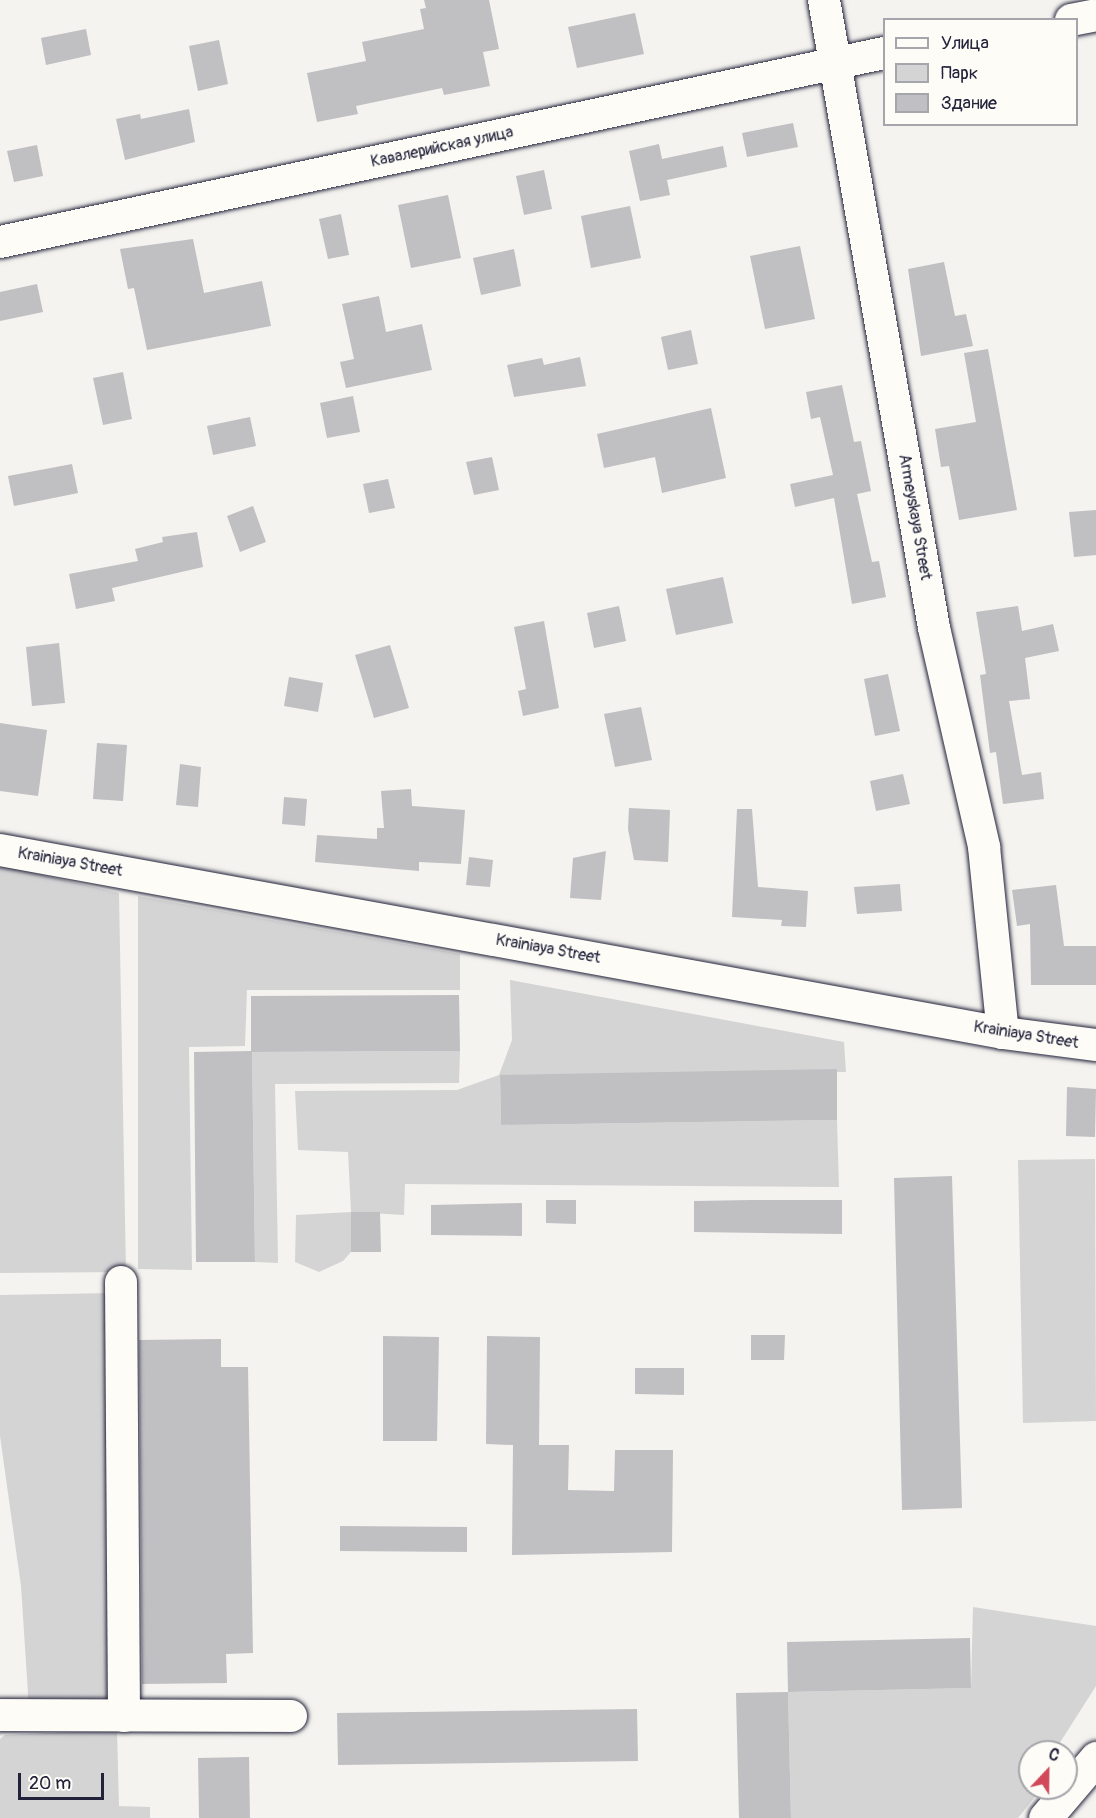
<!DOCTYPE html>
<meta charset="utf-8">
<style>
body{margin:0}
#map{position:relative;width:1096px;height:1818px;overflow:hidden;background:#f4f3ef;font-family:Pangolin,sans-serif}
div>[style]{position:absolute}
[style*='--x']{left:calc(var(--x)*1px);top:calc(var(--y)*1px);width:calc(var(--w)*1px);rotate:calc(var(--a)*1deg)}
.green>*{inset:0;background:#d5d4d5}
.building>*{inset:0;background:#c0bfc2}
.roads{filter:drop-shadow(0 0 2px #22223b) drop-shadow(0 0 2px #22223b)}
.minor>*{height:32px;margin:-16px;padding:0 16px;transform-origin:16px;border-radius:16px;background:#fdfcf7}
.major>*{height:33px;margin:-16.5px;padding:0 16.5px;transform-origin:16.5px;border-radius:16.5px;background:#fdfcf7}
span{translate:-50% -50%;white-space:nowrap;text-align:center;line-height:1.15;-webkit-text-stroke:5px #fdfcf7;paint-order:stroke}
.street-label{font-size:16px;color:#22223b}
.legend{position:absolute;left:883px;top:18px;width:195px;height:108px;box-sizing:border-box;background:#fdfcf7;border:2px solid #a5a5ac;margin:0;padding:8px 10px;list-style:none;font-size:18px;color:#22223b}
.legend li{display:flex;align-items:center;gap:12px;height:30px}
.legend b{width:30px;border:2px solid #a5a5ac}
.north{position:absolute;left:1018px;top:1740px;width:60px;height:60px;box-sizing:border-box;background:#fdfcf7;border:2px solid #a5a5ac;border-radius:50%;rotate:22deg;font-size:16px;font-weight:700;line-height:24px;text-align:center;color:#22223b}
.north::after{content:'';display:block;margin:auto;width:21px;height:27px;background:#d1495b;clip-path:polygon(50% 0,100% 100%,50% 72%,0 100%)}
.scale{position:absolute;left:18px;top:1773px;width:86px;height:27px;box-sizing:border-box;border:3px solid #22223b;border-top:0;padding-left:8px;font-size:18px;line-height:21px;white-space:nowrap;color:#22223b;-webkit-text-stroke:4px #fdfcf7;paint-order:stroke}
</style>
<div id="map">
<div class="green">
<i style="clip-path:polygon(0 865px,119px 893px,126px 1272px,0 1273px)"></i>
<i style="clip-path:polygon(138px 896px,460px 954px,460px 990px,247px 990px,245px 1046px,189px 1047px,192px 1270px,138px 1269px)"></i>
<i style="clip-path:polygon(510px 980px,844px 1042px,846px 1072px,500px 1075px,501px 1125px,837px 1120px,839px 1187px,405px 1184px,404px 1215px,351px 1212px,351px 1252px,343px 1261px,319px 1272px,295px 1262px,296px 1215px,351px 1212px,348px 1152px,298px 1150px,295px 1091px,457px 1090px,499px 1075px,512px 1040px)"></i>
<i style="clip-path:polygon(460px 1051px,459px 1083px,275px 1084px,278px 1263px,255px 1262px,252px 1052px)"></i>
<i style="clip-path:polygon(1095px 1159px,1096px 1421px,1023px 1423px,1018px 1160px)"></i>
<i style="clip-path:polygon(113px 1293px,114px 1709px,29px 1709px,21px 1586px,0 1436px,0 1295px)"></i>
<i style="clip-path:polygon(973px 1607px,1096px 1626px,1096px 1686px,1054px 1752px,1030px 1752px,1030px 1788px,1042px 1788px,1018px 1818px,791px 1818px,788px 1692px,971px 1688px)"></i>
<i style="clip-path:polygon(117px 1730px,119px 1806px,150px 1807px,150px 1818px,0 1818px,0 1739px,5px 1735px)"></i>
</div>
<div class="building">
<i style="clip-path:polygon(424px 0,489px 0,499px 49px,483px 52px,490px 86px,444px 95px,442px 88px,356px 106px,358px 114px,317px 122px,307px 73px,366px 61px,362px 42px,424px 29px,420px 9px,426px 8px)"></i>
<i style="clip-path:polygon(635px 13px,644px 54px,577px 68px,568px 27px)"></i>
<i style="clip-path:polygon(86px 29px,91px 55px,46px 65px,41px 38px)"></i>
<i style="clip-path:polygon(219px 40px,228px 84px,198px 91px,189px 46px)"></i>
<i style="clip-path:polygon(189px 109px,195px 142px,125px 160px,116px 119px,140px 114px,141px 119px)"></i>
<i style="clip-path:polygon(793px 123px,798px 147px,747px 157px,742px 133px)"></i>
<i style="clip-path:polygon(659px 144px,662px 159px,723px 146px,727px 167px,667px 180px,670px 195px,640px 201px,629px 151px)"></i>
<i style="clip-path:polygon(37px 145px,43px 176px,14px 182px,7px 151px)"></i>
<i style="clip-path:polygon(544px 170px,552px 209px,524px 215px,516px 176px)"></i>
<i style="clip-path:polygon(448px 195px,461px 258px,411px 268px,398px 205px)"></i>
<i style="clip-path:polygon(630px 206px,641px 258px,591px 268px,581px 216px)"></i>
<i style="clip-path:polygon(341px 214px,349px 255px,328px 259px,319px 219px)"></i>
<i style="clip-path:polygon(193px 239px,204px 293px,262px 281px,271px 326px,147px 350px,134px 288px,128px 289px,120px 249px)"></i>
<i style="clip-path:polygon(800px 246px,815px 319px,765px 329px,750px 256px)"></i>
<i style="clip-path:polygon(514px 249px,521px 286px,481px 295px,473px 258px)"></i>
<i style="clip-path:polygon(944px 262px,955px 316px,966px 314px,973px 346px,921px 356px,908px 269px)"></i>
<i style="clip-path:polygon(37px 284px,43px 312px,0 321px,0 292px)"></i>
<i style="clip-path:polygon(379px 296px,386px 332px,422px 324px,432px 370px,346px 388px,340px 362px,354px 359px,342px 304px)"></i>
<i style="clip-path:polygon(691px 330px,698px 364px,668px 370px,661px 337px)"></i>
<i style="clip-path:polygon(988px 349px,1017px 510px,959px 520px,949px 466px,941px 467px,935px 429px,976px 422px,964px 353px)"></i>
<i style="clip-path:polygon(580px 357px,586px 386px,514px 397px,507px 365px,542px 358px,544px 365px)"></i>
<i style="clip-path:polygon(123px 372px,132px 419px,103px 425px,93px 378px)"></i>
<i style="clip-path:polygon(842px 385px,854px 442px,861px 441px,871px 491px,857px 494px,872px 562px,879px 561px,886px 597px,852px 604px,834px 498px,795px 507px,790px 484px,833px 475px,820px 417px,811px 419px,806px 392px)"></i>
<i style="clip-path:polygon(353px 396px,360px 432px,327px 438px,320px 403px)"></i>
<i style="clip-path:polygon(711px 408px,726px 478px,662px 493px,655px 457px,604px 468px,597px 434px)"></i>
<i style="clip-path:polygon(250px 417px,256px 446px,213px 455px,207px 426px)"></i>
<i style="clip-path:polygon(492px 457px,499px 490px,474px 495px,466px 462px)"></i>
<i style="clip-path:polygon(72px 464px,78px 493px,14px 506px,8px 476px)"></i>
<i style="clip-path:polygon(388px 479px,395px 508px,369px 513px,363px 484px)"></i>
<i style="clip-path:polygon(253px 506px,266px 542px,240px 552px,227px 516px)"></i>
<i style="clip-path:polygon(1096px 510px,1096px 555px,1074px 557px,1069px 512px)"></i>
<i style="clip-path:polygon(197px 532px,203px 567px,112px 588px,115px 601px,76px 609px,69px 574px,138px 561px,135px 549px,163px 542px,162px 537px)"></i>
<i style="clip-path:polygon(723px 577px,733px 623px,676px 635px,666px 589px)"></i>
<i style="clip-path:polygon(619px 606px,626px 641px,594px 648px,587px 613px)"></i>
<i style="clip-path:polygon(1018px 606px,1022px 631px,1053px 624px,1059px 651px,1025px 658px,1030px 699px,1009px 701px,1022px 775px,1041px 772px,1044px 799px,1003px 804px,996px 752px,990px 753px,980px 675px,986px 674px,976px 612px)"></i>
<i style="clip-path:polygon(544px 621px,559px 708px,523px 716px,518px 691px,526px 689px,514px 627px)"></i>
<i style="clip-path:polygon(59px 643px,65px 703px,32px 706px,26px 647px)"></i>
<i style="clip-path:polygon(390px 645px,409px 708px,374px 718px,355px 655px)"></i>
<i style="clip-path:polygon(888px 674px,900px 731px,875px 736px,864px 679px)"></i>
<i style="clip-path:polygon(289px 677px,323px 683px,318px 712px,284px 706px)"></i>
<i style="clip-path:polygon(641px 707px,652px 760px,615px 767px,604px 714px)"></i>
<i style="clip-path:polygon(0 723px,47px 730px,38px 796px,0 791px)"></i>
<i style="clip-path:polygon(97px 743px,127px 745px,123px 801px,93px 799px)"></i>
<i style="clip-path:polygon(180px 764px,201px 767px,198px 807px,176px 805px)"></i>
<i style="clip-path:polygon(903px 774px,910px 804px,876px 811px,870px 781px)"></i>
<i style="clip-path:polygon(411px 789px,412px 806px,465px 810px,461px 864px,419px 862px,419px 871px,315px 862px,317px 835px,377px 839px,377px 828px,384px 828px,381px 791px)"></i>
<i style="clip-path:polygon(284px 797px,307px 799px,305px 826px,282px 824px)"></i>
<i style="clip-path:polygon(629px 808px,670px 810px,668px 862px,634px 860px,628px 829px)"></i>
<i style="clip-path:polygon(737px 809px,752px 809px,758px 887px,808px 891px,806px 927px,781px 926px,782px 920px,732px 917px)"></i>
<i style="clip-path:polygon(606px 851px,601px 900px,570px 898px,573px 858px)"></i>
<i style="clip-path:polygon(469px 857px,493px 860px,490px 887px,466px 885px)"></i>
<i style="clip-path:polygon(900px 884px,902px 911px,857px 914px,854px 887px)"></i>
<i style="clip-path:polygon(1056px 885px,1064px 946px,1096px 946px,1096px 985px,1031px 985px,1030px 924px,1017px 926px,1012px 890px)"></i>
<i style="clip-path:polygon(459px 995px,460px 1051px,252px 1052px,255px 1262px,196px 1262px,194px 1052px,251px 1051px,251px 996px)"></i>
<i style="clip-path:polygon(837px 1069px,837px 1120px,501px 1125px,500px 1075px)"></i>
<i style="clip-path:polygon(1067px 1087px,1096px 1089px,1095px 1137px,1066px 1136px)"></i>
<i style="clip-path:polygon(952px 1176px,962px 1508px,902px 1510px,894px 1178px)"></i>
<i style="clip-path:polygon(546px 1200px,576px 1200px,576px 1224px,546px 1223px)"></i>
<i style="clip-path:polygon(751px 1200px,842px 1200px,842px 1234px,694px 1232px,694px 1201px)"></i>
<i style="clip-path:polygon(522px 1203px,522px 1236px,431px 1235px,431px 1205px)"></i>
<i style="clip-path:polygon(351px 1212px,380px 1212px,381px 1252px,351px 1252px)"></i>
<i style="clip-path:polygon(751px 1335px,785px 1335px,784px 1360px,751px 1360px)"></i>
<i style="clip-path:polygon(383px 1336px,439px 1337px,437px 1441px,383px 1441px)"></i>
<i style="clip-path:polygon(487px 1336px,540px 1337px,539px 1445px,569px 1445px,568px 1490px,614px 1491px,615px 1450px,673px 1450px,672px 1552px,512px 1555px,513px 1445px,486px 1444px)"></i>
<i style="clip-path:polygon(221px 1339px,221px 1367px,248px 1367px,253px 1653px,226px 1654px,227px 1683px,142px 1684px,139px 1340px)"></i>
<i style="clip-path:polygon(635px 1368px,684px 1368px,684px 1395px,635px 1394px)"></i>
<i style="clip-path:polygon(340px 1526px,467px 1527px,467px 1552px,340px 1551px)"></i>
<i style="clip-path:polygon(970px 1638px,971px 1688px,788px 1692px,791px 1818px,739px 1818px,736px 1693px,788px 1692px,787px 1642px)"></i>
<i style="clip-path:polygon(637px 1709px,638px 1761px,338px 1765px,337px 1713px)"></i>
<i style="clip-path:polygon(249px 1757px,250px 1818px,199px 1818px,198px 1758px)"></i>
</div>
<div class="roads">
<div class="minor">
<i style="--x:824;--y:0;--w:638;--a:80.06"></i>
<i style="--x:934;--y:628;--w:225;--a:77.1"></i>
<i style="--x:984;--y:847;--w:187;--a:84.2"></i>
<i style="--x:1071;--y:20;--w:25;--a:-11"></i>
<i style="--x:0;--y:242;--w:904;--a:-12.07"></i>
<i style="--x:0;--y:850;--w:1020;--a:10.34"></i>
<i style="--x:1003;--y:1033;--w:94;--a:7.4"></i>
<i style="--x:121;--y:1282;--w:434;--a:89.6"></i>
<i style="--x:0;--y:1715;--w:291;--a:0.2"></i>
</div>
<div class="major">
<i style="--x:1045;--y:1818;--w:79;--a:-49.6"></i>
</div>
</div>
<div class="street-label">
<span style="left:442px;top:147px;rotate:-12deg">Кавалерийская улица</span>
<span style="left:915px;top:517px;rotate:80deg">Armeyskaya Street</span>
<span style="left:70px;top:862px;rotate:10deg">Krainiaya Street</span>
<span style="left:548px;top:949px;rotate:10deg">Krainiaya Street</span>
<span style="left:1026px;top:1035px;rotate:9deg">Krainiaya Street</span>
</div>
<ul class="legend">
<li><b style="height:8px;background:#fdfcf7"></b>Улица</li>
<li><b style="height:16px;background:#d5d4d5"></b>Парк</li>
<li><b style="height:16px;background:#c0bfc2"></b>Здание</li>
</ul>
<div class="north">С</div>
<div class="scale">20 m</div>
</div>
